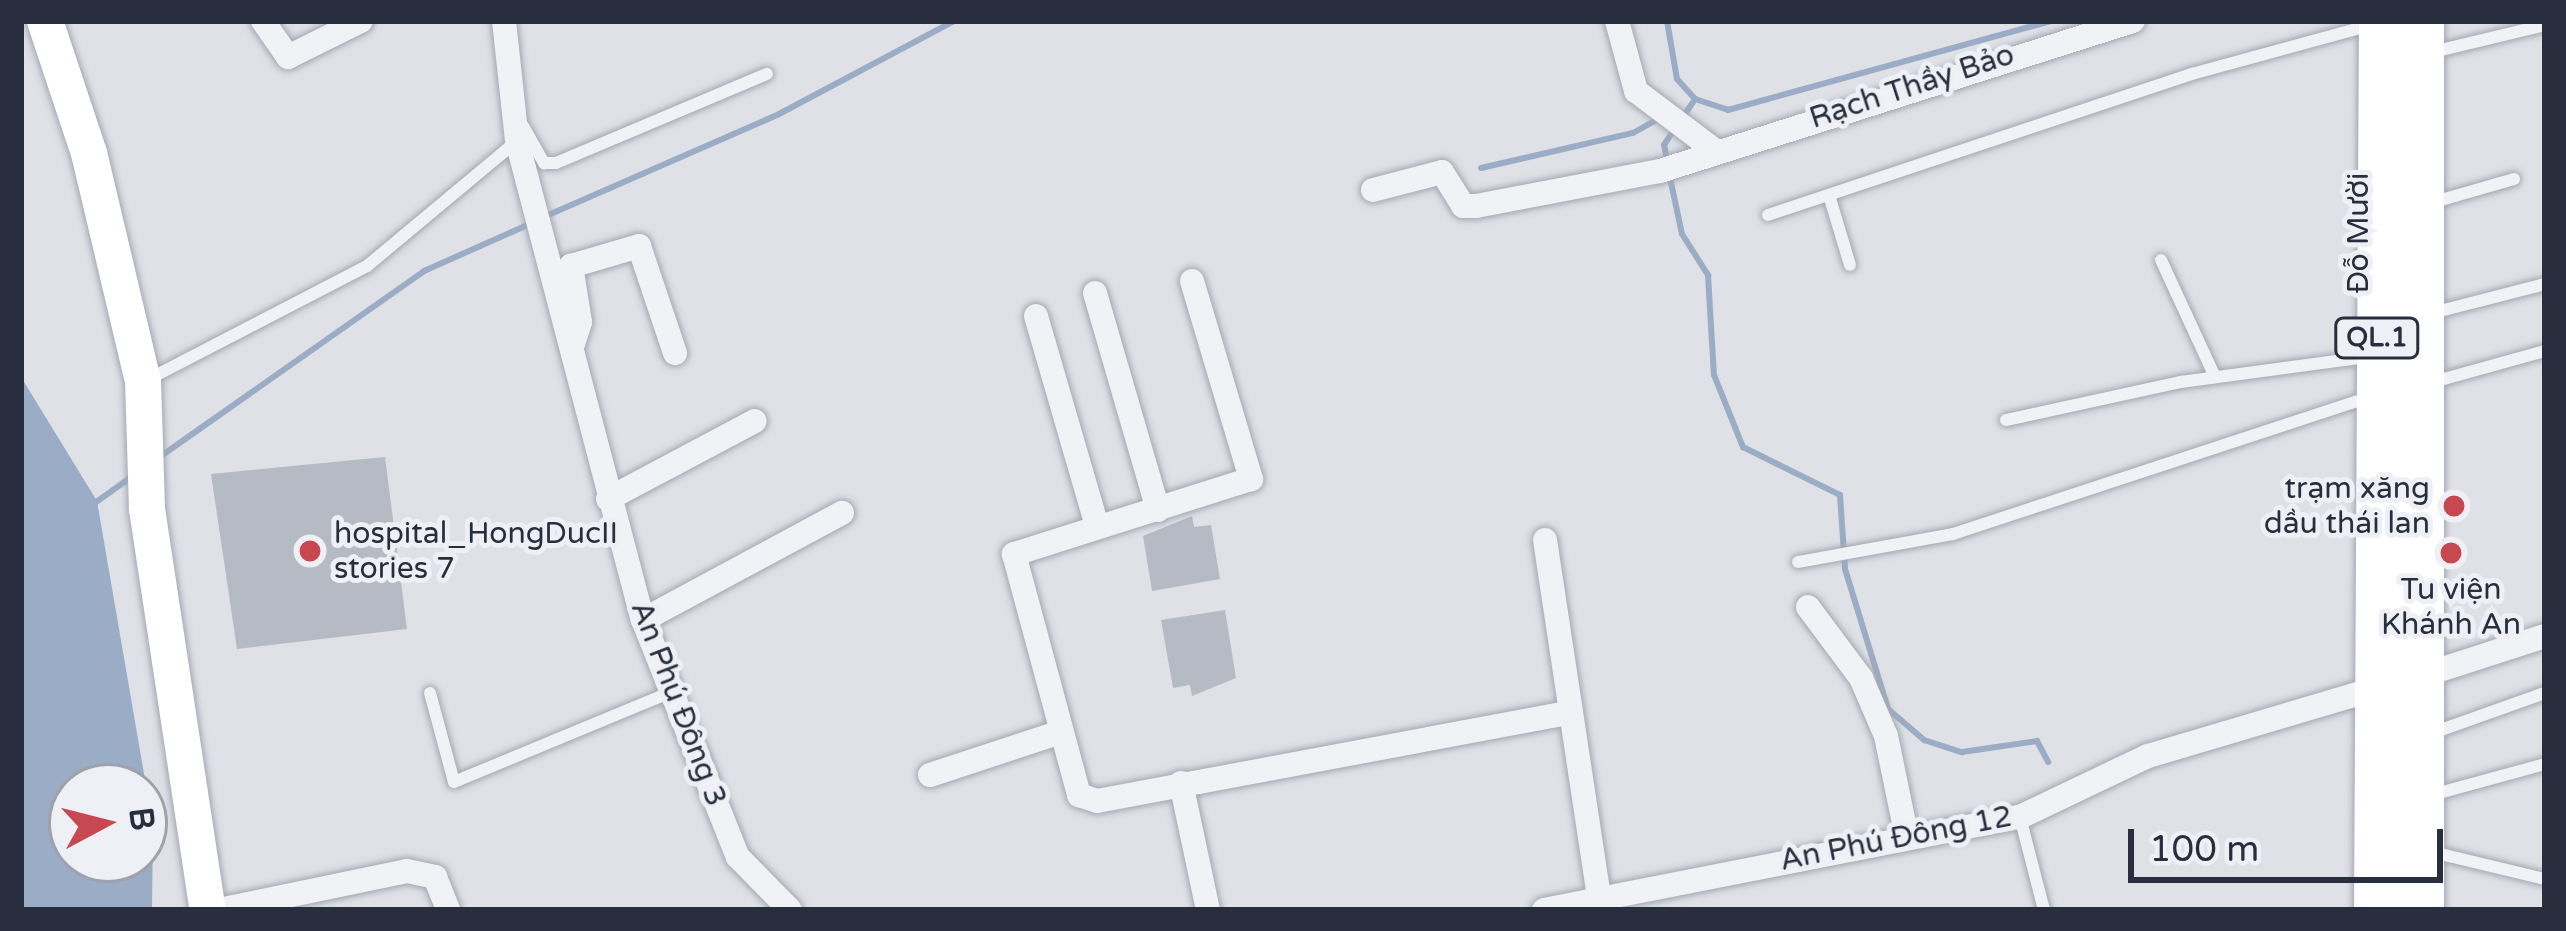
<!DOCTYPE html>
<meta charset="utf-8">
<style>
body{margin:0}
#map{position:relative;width:2566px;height:931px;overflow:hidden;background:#dfe1e7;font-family:"Varela Round",sans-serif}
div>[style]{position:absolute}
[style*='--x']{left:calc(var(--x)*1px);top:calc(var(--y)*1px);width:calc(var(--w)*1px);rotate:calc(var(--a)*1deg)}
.water>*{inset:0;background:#9bacc6}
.stream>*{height:6px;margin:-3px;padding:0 3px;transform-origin:3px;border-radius:3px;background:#9bacc6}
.building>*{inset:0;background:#b6bac4}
.roads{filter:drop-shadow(0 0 3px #a4a8b1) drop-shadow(0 0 3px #a4a8b1)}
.lane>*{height:12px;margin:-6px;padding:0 6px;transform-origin:6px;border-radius:6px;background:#f1f2f6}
.street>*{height:24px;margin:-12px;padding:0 12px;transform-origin:12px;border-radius:12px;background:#f1f2f6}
.secondary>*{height:36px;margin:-18px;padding:0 18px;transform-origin:18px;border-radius:18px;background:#fff}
.highway>*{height:45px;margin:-22.5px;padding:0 22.5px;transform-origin:22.5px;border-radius:22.5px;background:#fff}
.dots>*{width:33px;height:33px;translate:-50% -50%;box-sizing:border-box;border:6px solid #eef0f5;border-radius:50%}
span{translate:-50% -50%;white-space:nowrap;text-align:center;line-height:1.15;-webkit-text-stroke:10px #eef0f5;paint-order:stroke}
.shield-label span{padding:3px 9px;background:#eef0f5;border:3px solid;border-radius:9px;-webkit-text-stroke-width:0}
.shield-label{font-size:27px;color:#282e3e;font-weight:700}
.street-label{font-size:30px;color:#282e3e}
.poi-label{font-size:30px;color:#282e3e}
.right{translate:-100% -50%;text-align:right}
.left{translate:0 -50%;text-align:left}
.frame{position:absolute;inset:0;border:24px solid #282e3e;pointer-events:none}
.north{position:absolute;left:48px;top:763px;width:120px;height:120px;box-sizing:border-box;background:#eef0f5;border:3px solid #9fa2ac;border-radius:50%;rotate:83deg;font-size:33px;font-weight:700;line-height:48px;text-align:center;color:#282e3e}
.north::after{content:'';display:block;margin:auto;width:42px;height:54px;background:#c84851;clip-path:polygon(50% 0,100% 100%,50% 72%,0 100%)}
.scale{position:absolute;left:2128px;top:829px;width:315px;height:54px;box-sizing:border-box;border:6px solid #282e3e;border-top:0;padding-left:15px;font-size:36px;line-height:42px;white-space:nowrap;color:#282e3e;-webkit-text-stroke:9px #eef0f5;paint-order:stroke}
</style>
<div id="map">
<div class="water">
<i style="clip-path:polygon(evenodd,21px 377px,97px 501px,153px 826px,152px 910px,21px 910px,21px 377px,72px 787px,144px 787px,144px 859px,72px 859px,72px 787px)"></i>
</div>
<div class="stream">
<i style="--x:1667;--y:21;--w:59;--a:80.2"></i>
<i style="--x:1677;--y:79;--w:27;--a:48"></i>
<i style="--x:1695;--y:99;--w:35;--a:18"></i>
<i style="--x:1728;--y:110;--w:335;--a:-15.4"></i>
<i style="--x:1683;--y:117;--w:22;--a:-56"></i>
<i style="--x:1668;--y:165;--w:20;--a:-101"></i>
<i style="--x:1664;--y:145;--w:20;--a:-57"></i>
<i style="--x:1481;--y:168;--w:156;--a:-13"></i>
<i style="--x:1633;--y:133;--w:31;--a:-29"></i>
<i style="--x:1670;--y:178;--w:57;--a:77.9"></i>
<i style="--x:1682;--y:234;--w:49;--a:57.6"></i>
<i style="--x:1708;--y:275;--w:100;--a:86.6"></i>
<i style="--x:1714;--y:375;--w:78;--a:68.1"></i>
<i style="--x:1743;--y:447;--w:108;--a:26.3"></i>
<i style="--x:1840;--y:495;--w:74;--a:86.1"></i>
<i style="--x:1845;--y:569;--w:146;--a:72.9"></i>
<i style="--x:1888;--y:709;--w:48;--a:40.7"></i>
<i style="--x:1924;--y:740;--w:40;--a:18"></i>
<i style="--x:1962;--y:752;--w:76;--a:-8.3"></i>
<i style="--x:2037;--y:741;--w:24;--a:62"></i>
<i style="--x:546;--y:216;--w:254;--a:-23.6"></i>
<i style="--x:779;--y:114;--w:198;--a:-28"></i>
<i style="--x:161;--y:456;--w:322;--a:-35.1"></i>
<i style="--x:424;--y:271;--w:120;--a:-24"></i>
<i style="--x:92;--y:505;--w:47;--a:-35.4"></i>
</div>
<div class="building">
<i style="clip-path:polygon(385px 457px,407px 629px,237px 649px,211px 474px)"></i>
<i style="clip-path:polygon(1192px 516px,1194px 527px,1211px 525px,1220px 579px,1152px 591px,1143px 536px)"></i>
<i style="clip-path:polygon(1225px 610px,1236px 678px,1192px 696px,1190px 685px,1173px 688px,1161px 620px)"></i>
</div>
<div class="roads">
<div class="lane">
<i style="--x:2441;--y:50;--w:107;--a:-13.5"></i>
<i style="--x:523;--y:126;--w:43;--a:60.4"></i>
<i style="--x:544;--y:163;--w:12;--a:0"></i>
<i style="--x:556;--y:163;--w:229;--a:-22.9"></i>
<i style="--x:1829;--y:195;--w:73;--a:73.3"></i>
<i style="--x:2441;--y:200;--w:76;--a:-16"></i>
<i style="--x:1768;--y:215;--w:447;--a:-18.4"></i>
<i style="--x:2192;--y:74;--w:174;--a:-15.3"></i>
<i style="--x:2161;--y:260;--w:129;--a:65.2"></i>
<i style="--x:2440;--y:311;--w:108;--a:-14.4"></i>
<i style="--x:147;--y:380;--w:248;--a:-27.4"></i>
<i style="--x:367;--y:266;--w:194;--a:-39.8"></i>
<i style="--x:2433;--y:382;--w:116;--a:-15.5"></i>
<i style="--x:2006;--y:420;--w:179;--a:-12.3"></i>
<i style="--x:2181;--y:382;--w:179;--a:-7.7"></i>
<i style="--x:1798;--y:562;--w:158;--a:-10.2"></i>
<i style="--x:1953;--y:534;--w:425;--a:-18.2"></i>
<i style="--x:430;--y:693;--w:92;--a:74.9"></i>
<i style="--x:454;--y:782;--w:235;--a:-22.5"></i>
<i style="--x:2438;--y:731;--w:114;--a:-19.6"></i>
<i style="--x:2439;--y:793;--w:110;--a:-15.3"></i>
<i style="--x:2020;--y:817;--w:96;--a:75.5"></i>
<i style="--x:2428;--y:851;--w:120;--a:13.5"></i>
</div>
<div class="street">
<i style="--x:263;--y:21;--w:44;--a:55.2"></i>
<i style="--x:288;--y:57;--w:81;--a:-26.3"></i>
<i style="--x:504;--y:21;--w:121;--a:83.8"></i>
<i style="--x:517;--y:141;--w:495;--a:75.3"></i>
<i style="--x:643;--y:620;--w:255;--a:68.2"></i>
<i style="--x:738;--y:857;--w:74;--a:45.5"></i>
<i style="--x:1617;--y:21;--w:73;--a:74.8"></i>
<i style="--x:1636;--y:91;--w:101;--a:37"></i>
<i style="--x:1373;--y:190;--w:71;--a:-14.6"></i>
<i style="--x:1442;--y:172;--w:40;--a:58"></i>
<i style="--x:1463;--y:206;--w:13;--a:0"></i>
<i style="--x:1476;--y:206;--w:187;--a:-10.8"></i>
<i style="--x:1660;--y:171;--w:496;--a:-17.6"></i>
<i style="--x:1192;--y:281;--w:207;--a:73.4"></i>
<i style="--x:1251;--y:479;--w:249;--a:162.4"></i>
<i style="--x:1014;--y:554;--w:250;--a:74.9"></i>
<i style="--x:1079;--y:795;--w:19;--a:18"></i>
<i style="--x:1097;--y:801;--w:482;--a:-10.6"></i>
<i style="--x:1095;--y:293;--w:226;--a:73.8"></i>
<i style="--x:1036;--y:316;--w:219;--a:73.8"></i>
<i style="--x:572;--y:347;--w:26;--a:-72"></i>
<i style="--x:580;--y:322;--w:57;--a:-99.1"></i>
<i style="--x:571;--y:266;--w:71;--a:-16.4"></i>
<i style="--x:639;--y:246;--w:113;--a:71.4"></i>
<i style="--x:608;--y:499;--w:166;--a:-28"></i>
<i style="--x:1545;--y:540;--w:374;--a:81.4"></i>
<i style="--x:1808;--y:607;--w:89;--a:53.3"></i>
<i style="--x:1861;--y:678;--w:63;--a:66.7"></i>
<i style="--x:1886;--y:736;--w:103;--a:78.3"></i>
<i style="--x:643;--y:620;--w:226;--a:-28.3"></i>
<i style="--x:2421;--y:676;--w:130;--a:-17.9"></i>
<i style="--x:930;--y:775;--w:138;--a:-18.2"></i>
<i style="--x:1181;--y:783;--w:130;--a:78"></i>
<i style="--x:219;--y:910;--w:192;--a:-11.7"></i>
<i style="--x:407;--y:871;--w:29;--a:12"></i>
<i style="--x:435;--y:877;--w:35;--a:68"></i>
<i style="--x:1544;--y:910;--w:485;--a:-11.1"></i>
<i style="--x:2020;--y:817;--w:142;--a:-25.5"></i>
<i style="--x:2148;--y:756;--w:236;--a:-16.5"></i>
</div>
<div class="secondary">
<i style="--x:45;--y:21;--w:139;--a:71.6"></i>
<i style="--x:89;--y:153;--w:234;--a:76.7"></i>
<i style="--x:143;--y:381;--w:128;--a:88.2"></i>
<i style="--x:147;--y:509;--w:406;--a:81.4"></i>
</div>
<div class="highway">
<i style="--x:2421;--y:21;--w:889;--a:90"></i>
<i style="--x:2376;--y:910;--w:889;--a:-89.68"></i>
</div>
</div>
<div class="dots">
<i style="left:2454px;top:506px;background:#c84851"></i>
<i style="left:310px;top:551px;background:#c84851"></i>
<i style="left:2451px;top:553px;background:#c84851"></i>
</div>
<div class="shield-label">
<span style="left:2377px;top:338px">QL.1</span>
</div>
<div class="street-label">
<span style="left:1912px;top:87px;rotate:-18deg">Rạch Thầy Bảo</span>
<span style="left:2359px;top:233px;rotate:-90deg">Đỗ Mười</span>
<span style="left:678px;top:704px;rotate:69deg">An Phú Đông 3</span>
<span style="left:1896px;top:839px;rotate:-11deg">An Phú Đông 12</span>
</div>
<div class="poi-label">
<span class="right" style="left:2430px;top:506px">trạm xăng<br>dầu thái lan</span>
<span class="left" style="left:334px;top:551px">hospital_HongDucII<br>stories 7</span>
<span style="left:2451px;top:607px">Tu viện<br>Khánh An</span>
</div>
<div class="frame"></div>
<div class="north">B</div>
<div class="scale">100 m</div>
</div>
